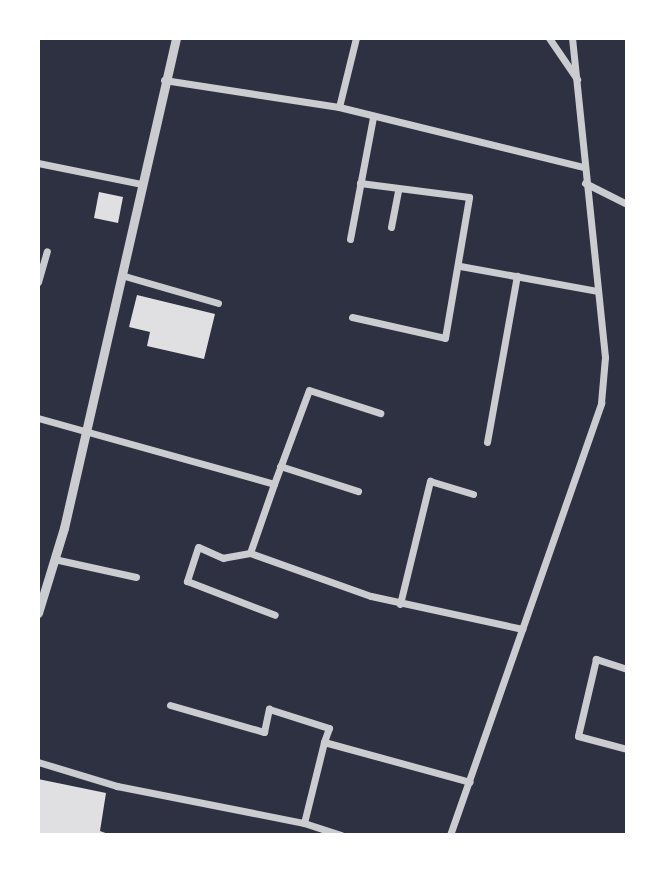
<!DOCTYPE html>
<style>
body{margin:0}
#map{position:relative;width:665px;height:873px;overflow:hidden;background:#2d3142;font-family:Rubik,sans-serif}
div>[style]{position:absolute}
[style*='--x']{left:calc(var(--x)*1px);top:calc(var(--y)*1px);width:calc(var(--w)*1px);rotate:calc(var(--a)*1deg)}
.building>*{inset:0;background:#e0e0e3}
.minor>*{height:7px;margin:-3.5px;padding:0 3.5px;transform-origin:3.5px;border-radius:3.5px;background:#caccd0}
.tertiary>*{height:9px;margin:-4.5px;padding:0 4.5px;transform-origin:4.5px;border-radius:4.5px;background:#caccd0}
span{translate:-50% -50%;white-space:nowrap;text-align:center;line-height:1.15;-webkit-text-stroke:6px #fff;paint-order:stroke}
.frame{position:absolute;inset:0;border:40px solid #fff;pointer-events:none}
</style>
<div id="map">
<div class="building">
<i style="clip-path:polygon(99px 192px,123px 197px,118px 223px,94px 218px)"></i>
<i style="clip-path:polygon(137px 295px,215px 314px,204px 359px,147px 346px,150px 332px,129px 327px)"></i>
<i style="clip-path:polygon(38px 779px,106px 793px,100px 831px,111px 835px,38px 835px)"></i>
</div>
<div class="minor">
<i style="--x:549;--y:38;--w:50;--a:55.7"></i>
<i style="--x:164;--y:80;--w:177;--a:8.8"></i>
<i style="--x:339;--y:107;--w:251;--a:13.8"></i>
<i style="--x:339;--y:107;--w:71;--a:-76.2"></i>
<i style="--x:38;--y:163;--w:105;--a:11.5"></i>
<i style="--x:585;--y:183;--w:47;--a:26.6"></i>
<i style="--x:391;--y:227;--w:38;--a:-79"></i>
<i style="--x:350;--y:239;--w:124;--a:-79.3"></i>
<i style="--x:460;--y:266;--w:139;--a:10.3"></i>
<i style="--x:121;--y:275;--w:101;--a:16.1"></i>
<i style="--x:38;--y:282;--w:32;--a:-74"></i>
<i style="--x:352;--y:317;--w:95;--a:12.7"></i>
<i style="--x:445;--y:338;--w:143;--a:-80.3"></i>
<i style="--x:469;--y:197;--w:110;--a:-172.7"></i>
<i style="--x:38;--y:418;--w:245;--a:15.6"></i>
<i style="--x:274;--y:484;--w:73;--a:109.2"></i>
<i style="--x:250;--y:553;--w:128;--a:19.6"></i>
<i style="--x:371;--y:596;--w:155;--a:12.3"></i>
<i style="--x:487;--y:442;--w:169;--a:-79.8"></i>
<i style="--x:280;--y:466;--w:82;--a:17.8"></i>
<i style="--x:274;--y:484;--w:100;--a:-69.6"></i>
<i style="--x:309;--y:390;--w:75;--a:17.9"></i>
<i style="--x:250;--y:553;--w:27;--a:170"></i>
<i style="--x:223;--y:558;--w:27;--a:-156"></i>
<i style="--x:198;--y:547;--w:36;--a:108"></i>
<i style="--x:187;--y:581;--w:94;--a:21.1"></i>
<i style="--x:54;--y:559;--w:84;--a:12.4"></i>
<i style="--x:400;--y:604;--w:127;--a:-76.3"></i>
<i style="--x:430;--y:481;--w:45;--a:16.8"></i>
<i style="--x:627;--y:669;--w:33;--a:-162"></i>
<i style="--x:596;--y:659;--w:79;--a:103.2"></i>
<i style="--x:578;--y:736;--w:51;--a:14.9"></i>
<i style="--x:170;--y:705;--w:98;--a:16"></i>
<i style="--x:264;--y:732;--w:24;--a:-78"></i>
<i style="--x:269;--y:709;--w:63;--a:17.6"></i>
<i style="--x:329;--y:728;--w:15;--a:110"></i>
<i style="--x:38;--y:762;--w:83;--a:16.9"></i>
<i style="--x:117;--y:786;--w:191;--a:11.2"></i>
<i style="--x:304;--y:823;--w:83;--a:-76.1"></i>
<i style="--x:324;--y:742;--w:151;--a:15.3"></i>
<i style="--x:304;--y:823;--w:39;--a:18"></i>
<i style="--x:450;--y:835;--w:458;--a:-70.7"></i>
<i style="--x:601;--y:403;--w:46;--a:-85"></i>
<i style="--x:605;--y:357;--w:321;--a:-95.9"></i>
</div>
<div class="tertiary">
<i style="--x:38;--y:613;--w:89;--a:-73"></i>
<i style="--x:64;--y:528;--w:503;--a:-77.12"></i>
</div>
<div class="frame"></div>
</div>
